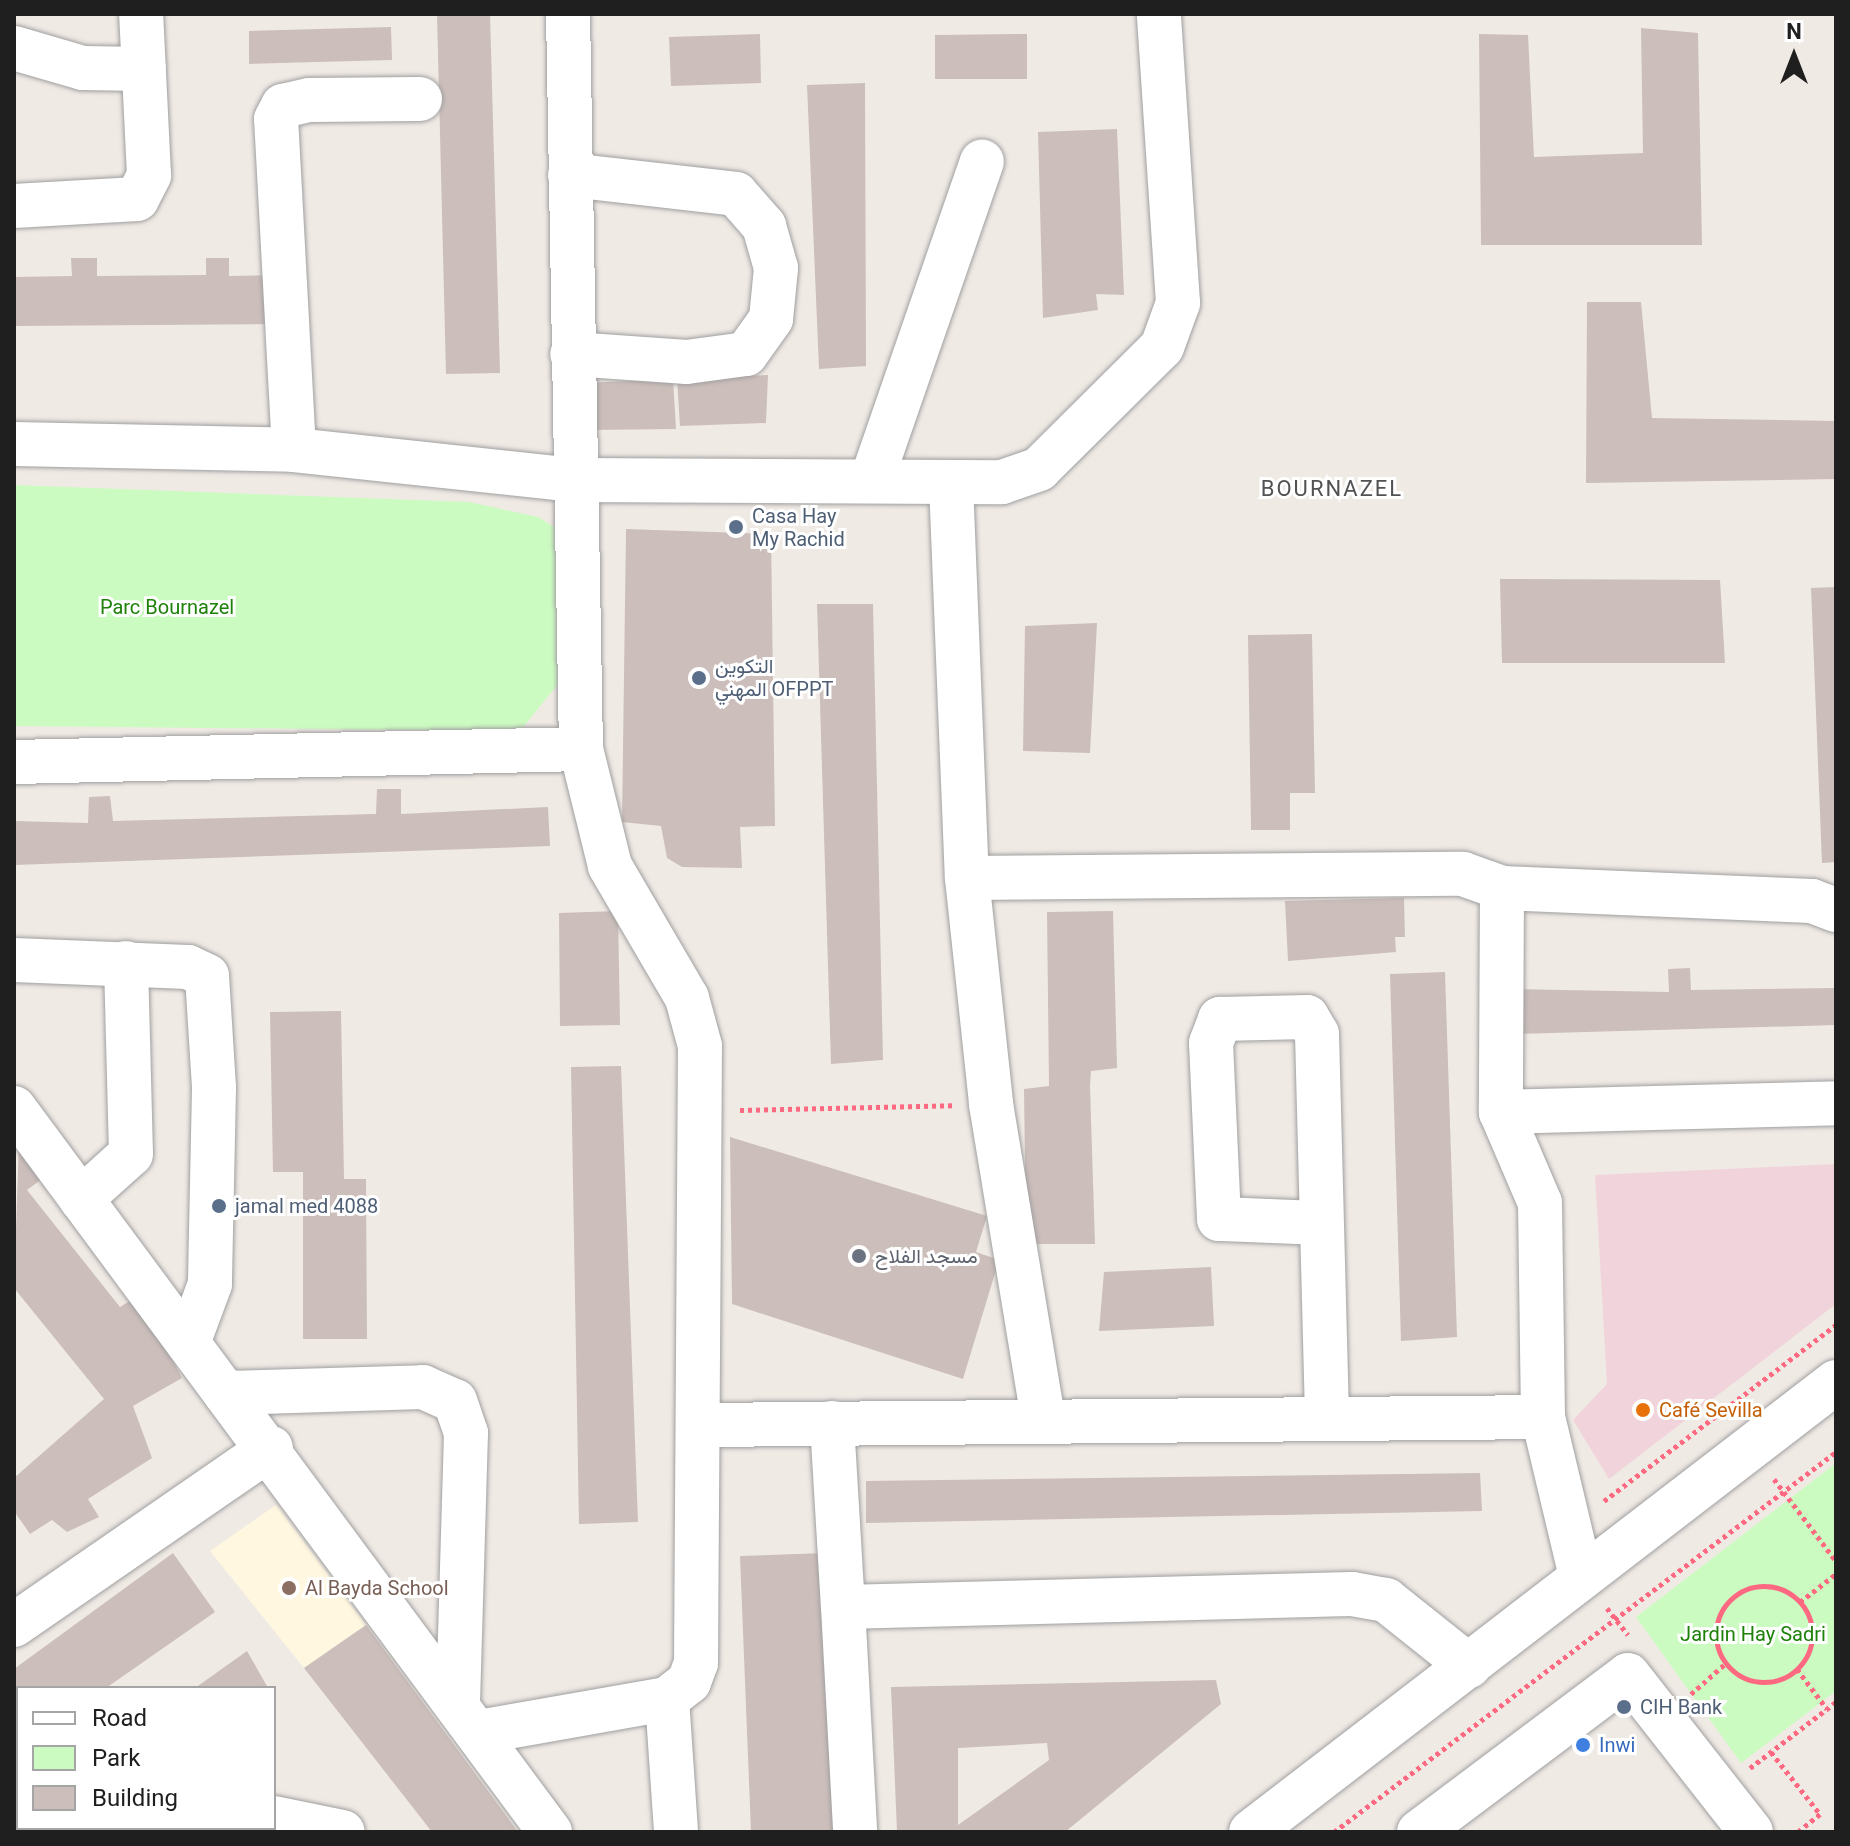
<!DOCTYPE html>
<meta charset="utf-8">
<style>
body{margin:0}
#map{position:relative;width:1850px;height:1846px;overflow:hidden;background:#f0eae5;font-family:Roboto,Vazirmatn,sans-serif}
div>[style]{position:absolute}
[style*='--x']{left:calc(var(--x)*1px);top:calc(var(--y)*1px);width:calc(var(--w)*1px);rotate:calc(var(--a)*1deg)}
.commercial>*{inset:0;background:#f1d4db}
.education>*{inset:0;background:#fff7df}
.park>*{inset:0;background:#ccfbc2}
.building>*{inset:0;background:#ccbebb}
.path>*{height:5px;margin-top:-2.5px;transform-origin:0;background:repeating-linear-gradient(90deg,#fd6981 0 4px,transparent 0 8px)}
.path>.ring{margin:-2.5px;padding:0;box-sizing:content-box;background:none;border:5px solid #fd6981;border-radius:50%}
.roads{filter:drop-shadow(0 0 2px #a0a0a0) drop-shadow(0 0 2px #a0a0a0)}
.minor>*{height:44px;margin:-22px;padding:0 22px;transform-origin:22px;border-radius:22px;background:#fff}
.dots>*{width:22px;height:22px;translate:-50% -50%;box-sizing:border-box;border:4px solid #fff;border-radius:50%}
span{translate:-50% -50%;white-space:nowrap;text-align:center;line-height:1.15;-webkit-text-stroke:6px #fff;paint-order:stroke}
.service-label{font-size:20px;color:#4e5e75}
.left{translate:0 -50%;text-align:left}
.park-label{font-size:20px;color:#1e8109}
.worship-label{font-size:20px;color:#5b616d}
.food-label{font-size:20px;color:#c56008}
.education-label{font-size:20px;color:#785e54}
.shop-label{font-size:20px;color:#366cbe}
.neighbourhood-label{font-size:22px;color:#525252;letter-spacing:2px}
.frame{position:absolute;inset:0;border:16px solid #1f1f1f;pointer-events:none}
.legend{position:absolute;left:16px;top:1686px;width:260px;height:144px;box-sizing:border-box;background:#fff;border:2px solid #a5a5a5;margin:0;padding:10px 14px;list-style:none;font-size:24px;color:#1f1f1f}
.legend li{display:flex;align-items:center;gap:16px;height:40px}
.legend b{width:40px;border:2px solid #a5a5a5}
.north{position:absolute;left:1754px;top:16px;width:80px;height:80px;-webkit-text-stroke:6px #fff;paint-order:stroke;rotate:0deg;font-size:22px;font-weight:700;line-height:32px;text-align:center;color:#1f1f1f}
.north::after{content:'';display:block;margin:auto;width:28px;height:36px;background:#1f1f1f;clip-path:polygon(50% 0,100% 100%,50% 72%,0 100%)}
</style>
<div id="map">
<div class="commercial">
<i style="clip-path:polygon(1836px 1164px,1836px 1304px,1609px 1479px,1573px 1420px,1607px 1384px,1595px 1175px)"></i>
</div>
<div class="education">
<i style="clip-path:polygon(276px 1505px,366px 1625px,304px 1668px,210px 1551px)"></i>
</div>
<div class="park">
<i style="clip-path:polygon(14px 485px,469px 502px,538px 517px,571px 537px,568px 672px,520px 731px,14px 726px)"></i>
<i style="clip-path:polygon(1836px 1463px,1836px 1691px,1741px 1763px,1636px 1617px)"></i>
</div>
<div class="building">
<i style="clip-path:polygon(437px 14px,490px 14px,500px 373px,446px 374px)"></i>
<i style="clip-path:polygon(391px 27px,392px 60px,249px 64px,249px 31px)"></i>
<i style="clip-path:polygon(1641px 28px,1698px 33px,1702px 245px,1481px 245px,1479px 34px,1528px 35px,1534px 157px,1643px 153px)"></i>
<i style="clip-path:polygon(760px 34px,761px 83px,671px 86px,669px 37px)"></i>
<i style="clip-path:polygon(1027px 34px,1027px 79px,935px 79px,935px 35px)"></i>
<i style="clip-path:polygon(865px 83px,866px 366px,819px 369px,807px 85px)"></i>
<i style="clip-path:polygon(1117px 129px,1124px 295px,1096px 294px,1098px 310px,1043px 318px,1038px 132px)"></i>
<i style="clip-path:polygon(71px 258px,97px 258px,97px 276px,206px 275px,206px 258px,229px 258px,229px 276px,280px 275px,281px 324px,14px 326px,14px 277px,72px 276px)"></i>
<i style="clip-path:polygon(1587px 302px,1641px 302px,1652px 418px,1836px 421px,1836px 479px,1586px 483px)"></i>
<i style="clip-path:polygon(768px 375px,766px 423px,680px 426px,677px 378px)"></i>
<i style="clip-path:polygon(673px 379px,676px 429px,589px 430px,583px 383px)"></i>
<i style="clip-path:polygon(626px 529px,771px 534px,775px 826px,740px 827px,742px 868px,682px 867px,667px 858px,661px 826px,622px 822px)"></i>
<i style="clip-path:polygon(1500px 579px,1720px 580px,1725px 663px,1502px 663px)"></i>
<i style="clip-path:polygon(1836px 587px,1836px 862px,1822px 863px,1811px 588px)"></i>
<i style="clip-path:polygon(817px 604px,873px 604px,883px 1060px,831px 1064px)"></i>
<i style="clip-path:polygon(1097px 623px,1090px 753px,1023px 751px,1025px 626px)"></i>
<i style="clip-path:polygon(1312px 634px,1315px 793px,1290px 793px,1290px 830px,1251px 830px,1248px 635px)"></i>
<i style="clip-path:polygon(377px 789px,401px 789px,401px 814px,548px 807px,550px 846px,14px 865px,14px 821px,88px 823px,89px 797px,110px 796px,113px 821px,376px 814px)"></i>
<i style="clip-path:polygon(1404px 898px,1405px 937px,1395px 937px,1396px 952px,1288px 961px,1285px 901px)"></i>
<i style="clip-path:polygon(618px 911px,620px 1025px,560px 1026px,559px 913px)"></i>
<i style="clip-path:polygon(1113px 911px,1117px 1068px,1091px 1071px,1090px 1086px,1095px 1244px,1026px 1244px,1024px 1089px,1049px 1086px,1047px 912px)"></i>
<i style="clip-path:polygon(1690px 968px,1691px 990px,1836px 988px,1836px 1025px,1519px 1034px,1516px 989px,1669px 992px,1668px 969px)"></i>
<i style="clip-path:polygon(1445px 972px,1457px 1337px,1401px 1341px,1390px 974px)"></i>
<i style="clip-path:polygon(341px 1011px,344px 1179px,366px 1179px,367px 1339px,303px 1339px,303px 1172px,273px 1172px,270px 1012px)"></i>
<i style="clip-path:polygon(621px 1066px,638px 1522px,579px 1524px,571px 1067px)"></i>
<i style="clip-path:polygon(730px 1137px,987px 1216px,976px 1252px,999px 1260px,963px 1379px,732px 1304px)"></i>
<i style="clip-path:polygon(19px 1141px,42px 1179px,27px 1190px,120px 1307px,138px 1296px,182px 1378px,133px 1406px,152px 1458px,88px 1499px,99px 1517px,67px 1532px,52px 1520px,30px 1534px,14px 1511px,14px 1478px,104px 1399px,14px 1288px)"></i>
<i style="clip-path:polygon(1211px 1267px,1214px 1326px,1099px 1331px,1104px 1272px)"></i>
<i style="clip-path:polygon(1480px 1473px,1482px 1511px,866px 1523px,866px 1481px)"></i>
<i style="clip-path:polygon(173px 1553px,215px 1612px,106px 1688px,18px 1688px,14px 1752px,14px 1669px)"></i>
<i style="clip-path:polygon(825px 1553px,835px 1832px,751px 1832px,740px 1556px)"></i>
<i style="clip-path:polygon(366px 1625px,518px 1832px,432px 1832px,304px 1668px)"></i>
<i style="clip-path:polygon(247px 1651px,268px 1688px,195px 1688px)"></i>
<i style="clip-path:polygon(evenodd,1216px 1680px,1221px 1704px,1065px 1832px,897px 1832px,891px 1687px,1216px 1680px,1047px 1743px,1049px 1760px,958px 1825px,958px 1748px,1047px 1743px)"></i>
</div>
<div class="path">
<i style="--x:740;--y:1110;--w:214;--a:-1.3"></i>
<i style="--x:1774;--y:1479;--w:103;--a:52.9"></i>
<i style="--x:1604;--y:1501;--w:291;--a:-37.2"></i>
<i class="ring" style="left:1716px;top:1586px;width:91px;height:91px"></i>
<i style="--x:1800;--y:1602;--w:46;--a:-37.9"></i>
<i style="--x:1607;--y:1608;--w:34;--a:52"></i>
<i style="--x:1797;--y:1669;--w:50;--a:53.1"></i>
<i style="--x:1691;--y:1694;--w:47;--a:-41.5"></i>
<i style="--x:1771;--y:1752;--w:79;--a:51.7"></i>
<i style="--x:1820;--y:1814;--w:28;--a:141"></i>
<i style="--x:1750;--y:1768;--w:108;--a:-37.5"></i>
<i style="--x:1334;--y:1832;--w:630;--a:-37.12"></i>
</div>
<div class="roads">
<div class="minor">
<i style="--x:14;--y:48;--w:72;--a:16.2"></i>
<i style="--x:83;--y:68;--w:61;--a:0.9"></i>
<i style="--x:570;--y:175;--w:167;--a:6.5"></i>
<i style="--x:736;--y:194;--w:43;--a:48.8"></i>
<i style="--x:764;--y:226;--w:44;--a:74.1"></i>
<i style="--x:776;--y:268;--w:51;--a:95.6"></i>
<i style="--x:771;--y:319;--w:43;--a:125.5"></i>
<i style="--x:746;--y:354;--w:60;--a:172.3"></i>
<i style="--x:687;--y:362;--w:115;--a:-176"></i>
<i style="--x:14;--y:206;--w:123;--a:-3.3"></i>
<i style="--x:137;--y:199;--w:27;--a:-63"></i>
<i style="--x:149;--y:175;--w:161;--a:-92.8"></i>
<i style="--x:14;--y:444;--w:280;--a:1.2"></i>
<i style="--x:294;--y:450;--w:283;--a:6.1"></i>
<i style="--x:575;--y:480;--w:427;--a:0.3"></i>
<i style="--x:1002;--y:482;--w:39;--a:-19"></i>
<i style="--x:1039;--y:469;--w:173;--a:-44.8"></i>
<i style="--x:1162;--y:347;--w:47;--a:-70"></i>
<i style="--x:1178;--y:303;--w:290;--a:-93.8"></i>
<i style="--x:294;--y:450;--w:331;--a:-93.1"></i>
<i style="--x:276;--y:119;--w:15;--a:-62"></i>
<i style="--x:283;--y:106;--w:27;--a:-13"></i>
<i style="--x:309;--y:100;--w:111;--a:-0.5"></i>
<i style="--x:872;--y:479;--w:336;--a:-70.9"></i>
<i style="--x:951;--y:483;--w:395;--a:87.7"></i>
<i style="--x:967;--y:878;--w:227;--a:83.9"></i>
<i style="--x:991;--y:1104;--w:319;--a:80.6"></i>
<i style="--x:14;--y:762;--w:567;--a:-1.31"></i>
<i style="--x:967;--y:878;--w:496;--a:-0.5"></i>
<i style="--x:1463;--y:874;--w:41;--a:19.7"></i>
<i style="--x:1502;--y:888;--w:224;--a:90.3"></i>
<i style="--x:1501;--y:1112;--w:99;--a:66.8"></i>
<i style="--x:1540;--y:1203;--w:214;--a:89.2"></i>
<i style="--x:1543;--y:1417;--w:163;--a:76.6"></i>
<i style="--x:1502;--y:888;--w:310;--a:2.4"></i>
<i style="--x:1812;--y:901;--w:26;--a:21"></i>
<i style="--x:14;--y:960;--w:174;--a:2.3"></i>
<i style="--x:188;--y:967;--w:21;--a:25"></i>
<i style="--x:207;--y:976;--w:112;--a:86.4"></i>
<i style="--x:214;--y:1088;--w:196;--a:91.2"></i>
<i style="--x:210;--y:1284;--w:63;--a:110.4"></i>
<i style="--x:14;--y:1108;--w:901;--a:53.49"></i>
<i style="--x:1501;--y:1112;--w:335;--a:-1.5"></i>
<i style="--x:81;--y:1199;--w:67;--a:-42"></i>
<i style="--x:131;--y:1154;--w:191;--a:-91.5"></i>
<i style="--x:1319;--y:1223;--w:100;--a:-177.7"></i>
<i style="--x:1219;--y:1219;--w:176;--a:-92.6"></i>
<i style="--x:1211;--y:1043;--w:26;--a:-69"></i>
<i style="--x:1220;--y:1019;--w:87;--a:-1.3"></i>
<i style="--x:1307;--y:1017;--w:20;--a:60"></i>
<i style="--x:1317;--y:1034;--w:384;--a:88.5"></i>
<i style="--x:225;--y:1393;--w:198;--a:-1.7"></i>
<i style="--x:423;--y:1387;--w:35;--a:24"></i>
<i style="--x:455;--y:1401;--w:34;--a:71"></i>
<i style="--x:466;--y:1433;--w:267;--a:91.7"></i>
<i style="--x:832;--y:1423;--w:184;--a:86.6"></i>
<i style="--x:843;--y:1607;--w:509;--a:-1.46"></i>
<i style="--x:1352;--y:1594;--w:35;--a:10"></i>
<i style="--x:1386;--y:1600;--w:106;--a:38.5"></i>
<i style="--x:701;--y:1425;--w:842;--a:-0.54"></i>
<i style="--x:843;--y:1607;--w:225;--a:86.9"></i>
<i style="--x:14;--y:1625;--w:312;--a:-34.6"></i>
<i style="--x:667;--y:1699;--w:133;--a:86.1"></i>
<i style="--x:479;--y:1732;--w:191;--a:-10"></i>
<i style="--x:667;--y:1699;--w:28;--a:-38"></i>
<i style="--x:689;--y:1682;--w:20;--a:-70"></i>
<i style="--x:696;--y:1663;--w:617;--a:-89.63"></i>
<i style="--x:700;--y:1046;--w:50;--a:-105.2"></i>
<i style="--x:687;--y:998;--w:153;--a:-120.3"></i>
<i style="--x:610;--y:866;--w:121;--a:-103.9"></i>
<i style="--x:581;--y:749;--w:735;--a:-91.01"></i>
<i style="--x:274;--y:1818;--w:70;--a:11.5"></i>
<i style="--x:1251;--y:1832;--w:738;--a:-37.57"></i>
<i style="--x:1419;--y:1832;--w:261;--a:-36.9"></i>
<i style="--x:1628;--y:1675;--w:199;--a:51.9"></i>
</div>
</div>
<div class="dots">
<i style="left:736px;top:527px;background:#5c6f8a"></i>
<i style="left:699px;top:678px;background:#5c6f8a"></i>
<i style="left:219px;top:1206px;background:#5c6f8a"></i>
<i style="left:859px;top:1256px;background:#6b7280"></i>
<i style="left:1643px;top:1410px;background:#e8710a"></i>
<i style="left:289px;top:1588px;background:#8d6e63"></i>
<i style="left:1624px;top:1707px;background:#5c6f8a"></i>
<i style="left:1583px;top:1745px;background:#3f7fe0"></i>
</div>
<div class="service-label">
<span class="left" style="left:752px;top:528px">Casa Hay<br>My Rachid</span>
<span class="left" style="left:715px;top:678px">التكوين<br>المهني OFPPT</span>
<span class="left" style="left:235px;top:1206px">jamal med 4088</span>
<span class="left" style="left:1640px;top:1707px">CIH Bank</span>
</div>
<div class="park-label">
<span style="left:167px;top:607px">Parc Bournazel</span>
<span style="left:1753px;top:1634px">Jardin Hay Sadri</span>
</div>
<div class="worship-label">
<span class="left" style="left:875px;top:1256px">مسجد الفلاح</span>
</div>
<div class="food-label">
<span class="left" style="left:1659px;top:1410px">Café Sevilla</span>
</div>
<div class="education-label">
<span class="left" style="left:305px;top:1588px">Al Bayda School</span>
</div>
<div class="shop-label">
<span class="left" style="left:1599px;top:1745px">Inwi</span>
</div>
<div class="neighbourhood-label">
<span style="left:1332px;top:489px">BOURNAZEL</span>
</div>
<div class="frame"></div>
<ul class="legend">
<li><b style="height:10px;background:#fff"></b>Road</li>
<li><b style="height:22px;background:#ccfbc2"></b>Park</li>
<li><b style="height:22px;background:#ccbebb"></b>Building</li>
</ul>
<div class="north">N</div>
</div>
